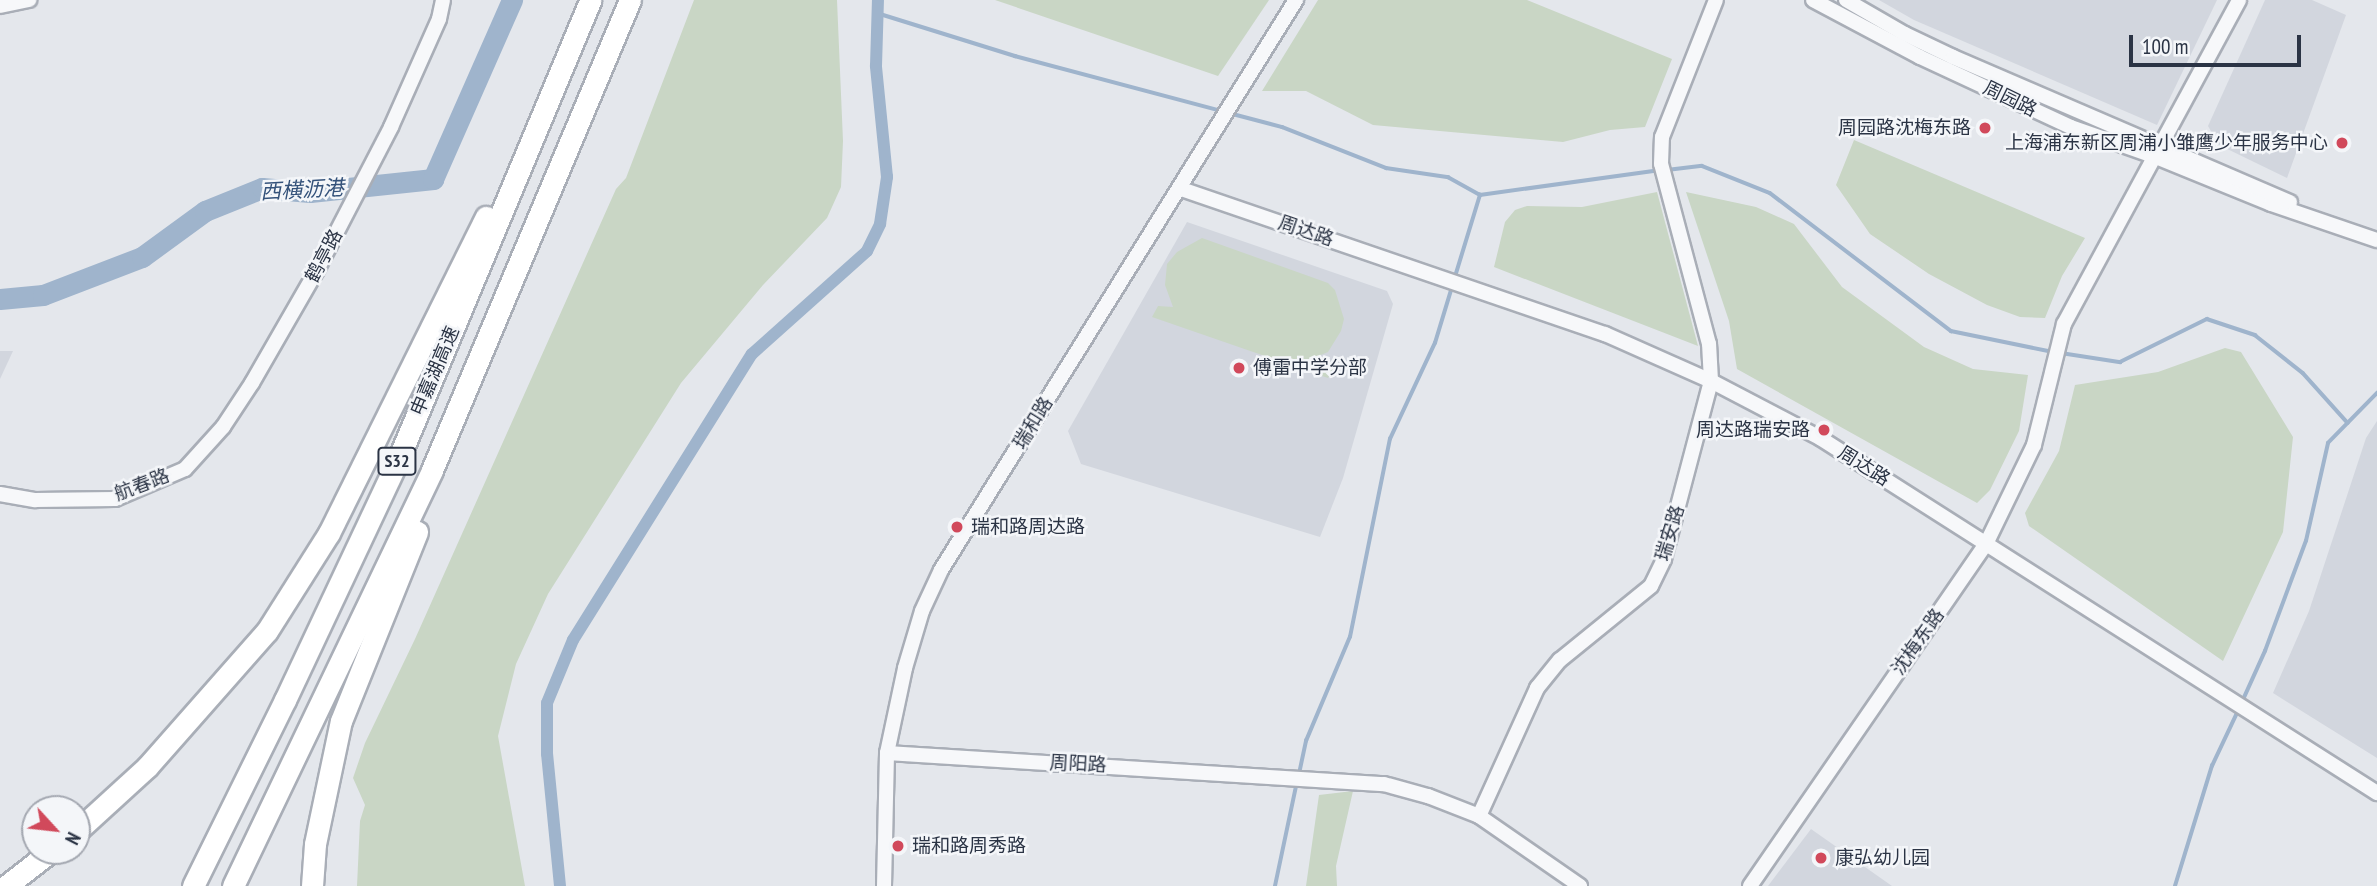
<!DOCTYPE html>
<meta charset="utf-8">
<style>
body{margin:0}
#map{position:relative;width:2377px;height:886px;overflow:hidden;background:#e4e7ec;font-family:"PT Sans Narrow","Noto Sans SC",sans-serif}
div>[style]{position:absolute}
.built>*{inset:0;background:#d2d6de}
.green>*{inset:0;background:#c9d6c5}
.stream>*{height:3.5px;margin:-1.75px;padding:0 1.75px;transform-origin:1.75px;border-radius:1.75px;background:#9fb4cc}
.canal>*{height:12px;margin:-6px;padding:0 6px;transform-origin:6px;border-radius:6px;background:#9fb4cc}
.river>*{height:21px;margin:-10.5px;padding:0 10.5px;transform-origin:10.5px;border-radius:10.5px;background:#9fb4cc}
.roads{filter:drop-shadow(2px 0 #a9aeb7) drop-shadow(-2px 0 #a9aeb7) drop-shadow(0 2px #a9aeb7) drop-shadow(0 -2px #a9aeb7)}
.minor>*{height:14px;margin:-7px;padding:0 7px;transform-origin:7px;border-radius:7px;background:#f7f8fa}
.highway>*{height:21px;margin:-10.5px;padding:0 10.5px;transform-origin:10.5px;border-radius:10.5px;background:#fff}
.dots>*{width:19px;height:19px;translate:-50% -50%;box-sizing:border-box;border:4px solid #f4f6f9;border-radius:50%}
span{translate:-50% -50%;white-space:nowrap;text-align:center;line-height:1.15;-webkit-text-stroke:5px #f4f6f9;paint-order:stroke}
.shield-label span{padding:2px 5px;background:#f4f6f9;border:2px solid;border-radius:5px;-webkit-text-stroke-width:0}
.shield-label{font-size:18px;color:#2b3445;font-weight:700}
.street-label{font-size:19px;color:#2b3445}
.poi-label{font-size:19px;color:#2b3445}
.right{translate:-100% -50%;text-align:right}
.left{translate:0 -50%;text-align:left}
.water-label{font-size:21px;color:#34527a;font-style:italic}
.north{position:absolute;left:21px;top:795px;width:70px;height:70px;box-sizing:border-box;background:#f4f6f9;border:2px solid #a4a8b1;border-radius:50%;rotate:117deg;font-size:19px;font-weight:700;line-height:28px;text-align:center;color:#2b3445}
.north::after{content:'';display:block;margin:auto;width:24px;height:32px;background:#d1495b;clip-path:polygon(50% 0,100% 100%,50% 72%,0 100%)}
.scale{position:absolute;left:2129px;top:35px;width:172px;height:32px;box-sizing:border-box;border:4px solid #2b3445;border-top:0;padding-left:9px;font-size:21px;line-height:24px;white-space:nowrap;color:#2b3445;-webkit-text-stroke:5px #f4f6f9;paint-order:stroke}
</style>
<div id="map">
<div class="built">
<div style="clip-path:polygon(1879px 0,2217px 0,2157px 125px,1914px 20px)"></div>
<div style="clip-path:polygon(2265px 0,2312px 0,2346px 15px,2287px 178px,2219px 145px,2208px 126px)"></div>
<div style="clip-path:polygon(1187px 222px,1387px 291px,1393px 304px,1343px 478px,1320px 537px,1081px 464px,1068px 431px)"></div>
<div style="clip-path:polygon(0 351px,13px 351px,0 379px)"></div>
<div style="clip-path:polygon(2377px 421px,2377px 758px,2273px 693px,2309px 611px,2366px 438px)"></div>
<div style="clip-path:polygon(1811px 829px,1892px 886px,1768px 886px)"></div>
</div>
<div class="green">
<div style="clip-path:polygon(694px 0,837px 0,843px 141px,841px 187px,827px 218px,763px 285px,681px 383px,548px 594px,516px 664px,498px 736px,525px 886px,357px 886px,360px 821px,365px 805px,353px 778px,365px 743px,415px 639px,616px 189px,626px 178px)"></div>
<div style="clip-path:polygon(995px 0,1269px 0,1218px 76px)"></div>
<div style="clip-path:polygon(1318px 0,1527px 0,1672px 59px,1645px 127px,1610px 130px,1563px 142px,1373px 125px,1306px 91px,1262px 91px)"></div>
<div style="clip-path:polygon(1854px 140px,2085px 238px,2062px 276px,2045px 318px,2020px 317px,1987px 305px,1929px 274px,1870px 234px,1836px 185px)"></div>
<div style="clip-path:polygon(1657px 192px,1698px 346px,1494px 267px,1505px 222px,1515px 210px,1527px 206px,1582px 207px)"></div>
<div style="clip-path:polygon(1686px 192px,1756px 207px,1794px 224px,1842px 287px,1924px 347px,1973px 369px,2028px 375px,2019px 431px,1990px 490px,1977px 503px,1737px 369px,1729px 321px)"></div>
<div style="clip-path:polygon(1202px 238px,1328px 283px,1335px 290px,1344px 319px,1341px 331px,1328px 352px,1316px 357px,1334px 366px,1328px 378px,1152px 317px,1158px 306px,1173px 307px,1165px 285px,1167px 264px,1177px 252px)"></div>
<div style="clip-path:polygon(2225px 348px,2241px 352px,2293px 437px,2283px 532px,2223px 661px,2029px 526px,2025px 513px,2059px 451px,2075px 385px,2158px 372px)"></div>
<div style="clip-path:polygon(1353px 791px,1336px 866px,1337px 886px,1306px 886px,1319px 795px)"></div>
</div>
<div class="stream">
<div style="left:877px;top:13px;width:145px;rotate:17.3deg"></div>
<div style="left:1015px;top:56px;width:214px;rotate:14.9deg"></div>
<div style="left:1229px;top:113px;width:55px;rotate:14.8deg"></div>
<div style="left:1282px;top:127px;width:112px;rotate:21.5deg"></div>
<div style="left:1386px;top:168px;width:63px;rotate:8.3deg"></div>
<div style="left:1448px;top:177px;width:37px;rotate:29deg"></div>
<div style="left:1480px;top:195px;width:182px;rotate:-7.9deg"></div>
<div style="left:1667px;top:170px;width:35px;rotate:-7deg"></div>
<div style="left:1702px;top:166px;width:73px;rotate:21.7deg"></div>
<div style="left:1770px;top:193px;width:228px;rotate:37.3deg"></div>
<div style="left:1951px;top:331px;width:104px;rotate:11.6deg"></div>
<div style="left:1454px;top:280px;width:89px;rotate:-73deg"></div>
<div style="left:2061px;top:353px;width:60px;rotate:8.7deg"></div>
<div style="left:2120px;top:362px;width:97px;rotate:-26.3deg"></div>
<div style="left:2207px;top:319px;width:51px;rotate:18.4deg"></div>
<div style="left:2255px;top:335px;width:61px;rotate:38.4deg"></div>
<div style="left:2303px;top:373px;width:67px;rotate:48deg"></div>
<div style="left:2242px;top:702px;width:56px;rotate:-65.7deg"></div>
<div style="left:2265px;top:651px;width:117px;rotate:-69.6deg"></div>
<div style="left:2306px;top:541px;width:100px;rotate:-77.3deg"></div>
<div style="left:2328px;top:443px;width:70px;rotate:-45.6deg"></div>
<div style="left:1299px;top:774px;width:34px;rotate:-78deg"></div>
<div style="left:1306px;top:741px;width:113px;rotate:-67.1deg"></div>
<div style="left:1350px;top:637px;width:202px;rotate:-78.6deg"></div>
<div style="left:1390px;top:439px;width:106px;rotate:-64.9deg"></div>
<div style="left:1435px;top:343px;width:59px;rotate:-73.1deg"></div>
<div style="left:1275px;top:886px;width:106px;rotate:-78.1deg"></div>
<div style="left:2175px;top:886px;width:126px;rotate:-72.9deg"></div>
<div style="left:2212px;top:766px;width:63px;rotate:-64.7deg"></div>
</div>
<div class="canal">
<div style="left:560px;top:886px;width:133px;rotate:-95.6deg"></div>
<div style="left:547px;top:754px;width:51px;rotate:-90deg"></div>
<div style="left:547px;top:703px;width:68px;rotate:-67.6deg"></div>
<div style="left:573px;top:640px;width:337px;rotate:-58deg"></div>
<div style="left:752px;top:354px;width:154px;rotate:-41.8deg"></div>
<div style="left:867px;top:251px;width:30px;rotate:-64deg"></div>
<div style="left:880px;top:224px;width:48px;rotate:-81.5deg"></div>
<div style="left:887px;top:177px;width:112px;rotate:-95.7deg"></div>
<div style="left:876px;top:66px;width:66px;rotate:-88.3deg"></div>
</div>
<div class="river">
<div style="left:0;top:299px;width:43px;rotate:-5.3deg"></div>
<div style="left:43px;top:295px;width:106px;rotate:-21deg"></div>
<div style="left:142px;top:257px;width:78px;rotate:-36.1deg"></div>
<div style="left:205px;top:211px;width:61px;rotate:-22deg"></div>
<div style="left:262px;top:188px;width:48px;rotate:4.8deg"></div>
<div style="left:310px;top:192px;width:124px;rotate:-6deg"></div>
<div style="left:433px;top:179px;width:196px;rotate:-66.2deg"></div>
</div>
<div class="roads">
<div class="minor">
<div style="left:1813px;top:0;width:121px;rotate:28deg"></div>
<div style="left:1920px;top:57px;width:166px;rotate:24.9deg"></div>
<div style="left:2071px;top:127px;width:90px;rotate:19.4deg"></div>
<div style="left:2156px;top:157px;width:124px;rotate:22.2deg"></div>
<div style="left:2271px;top:204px;width:112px;rotate:18.8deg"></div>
<div style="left:1846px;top:0;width:68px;rotate:30deg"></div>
<div style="left:1905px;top:34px;width:53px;rotate:25.6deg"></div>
<div style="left:1953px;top:57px;width:367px;rotate:23.3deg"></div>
<div style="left:0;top:6px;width:30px;rotate:-12deg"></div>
<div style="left:1181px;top:189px;width:448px;rotate:18.9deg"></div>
<div style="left:1605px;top:334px;width:116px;rotate:23.9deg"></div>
<div style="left:1711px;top:381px;width:123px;rotate:27.6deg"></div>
<div style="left:1820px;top:438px;width:661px;rotate:32.51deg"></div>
<div style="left:0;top:494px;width:36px;rotate:10deg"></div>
<div style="left:35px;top:500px;width:80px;rotate:-0.7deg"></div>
<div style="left:115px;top:499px;width:76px;rotate:-23.2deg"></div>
<div style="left:185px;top:469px;width:57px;rotate:-47.9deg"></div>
<div style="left:223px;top:427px;width:53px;rotate:-56.6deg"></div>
<div style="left:252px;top:383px;width:130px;rotate:-60.1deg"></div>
<div style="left:317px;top:270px;width:161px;rotate:-62.6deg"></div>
<div style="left:391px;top:127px;width:118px;rotate:-66deg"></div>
<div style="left:439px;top:19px;width:19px;rotate:-78deg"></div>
<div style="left:887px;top:753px;width:498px;rotate:3.6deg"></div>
<div style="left:1384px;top:784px;width:46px;rotate:15.3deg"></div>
<div style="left:1428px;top:796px;width:55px;rotate:21.4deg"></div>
<div style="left:1479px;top:816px;width:123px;rotate:34.7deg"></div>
<div style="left:1479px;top:816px;width:141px;rotate:-65.6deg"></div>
<div style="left:1537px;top:688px;width:36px;rotate:-51deg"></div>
<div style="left:1560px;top:660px;width:117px;rotate:-39.1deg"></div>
<div style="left:1651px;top:586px;width:30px;rotate:-64deg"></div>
<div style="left:1664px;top:559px;width:184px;rotate:-75.2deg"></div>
<div style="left:1711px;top:381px;width:37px;rotate:-93deg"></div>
<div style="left:1709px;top:344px;width:186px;rotate:-104.9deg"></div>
<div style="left:1661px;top:164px;width:27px;rotate:-88deg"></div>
<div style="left:1662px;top:137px;width:147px;rotate:-68.5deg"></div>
<div style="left:884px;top:886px;width:133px;rotate:-88.7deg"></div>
<div style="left:887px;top:753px;width:87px;rotate:-78deg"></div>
<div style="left:905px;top:668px;width:59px;rotate:-73.4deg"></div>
<div style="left:922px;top:611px;width:45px;rotate:-65.1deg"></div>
<div style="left:941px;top:570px;width:672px;rotate:-58.09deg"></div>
<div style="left:1750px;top:886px;width:416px;rotate:-55.4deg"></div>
<div style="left:1986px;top:544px;width:110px;rotate:-64.1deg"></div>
<div style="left:2034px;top:445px;width:125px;rotate:-76.1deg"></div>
<div style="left:2064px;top:324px;width:368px;rotate:-61.6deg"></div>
</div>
<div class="highway">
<div style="left:77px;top:831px;width:95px;rotate:-42.4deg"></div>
<div style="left:147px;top:767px;width:181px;rotate:-48.6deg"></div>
<div style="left:267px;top:631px;width:116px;rotate:-57.7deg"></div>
<div style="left:329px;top:533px;width:353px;rotate:-63.6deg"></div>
<div style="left:6px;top:886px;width:57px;rotate:-37.9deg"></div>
<div style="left:193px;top:886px;width:208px;rotate:-63.7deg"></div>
<div style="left:285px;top:700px;width:265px;rotate:-64.8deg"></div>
<div style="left:398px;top:460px;width:498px;rotate:-67.3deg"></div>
<div style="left:233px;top:886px;width:461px;rotate:-64.4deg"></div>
<div style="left:432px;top:470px;width:510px;rotate:-67.16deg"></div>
<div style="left:312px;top:886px;width:42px;rotate:-85.9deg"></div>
<div style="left:315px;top:844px;width:126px;rotate:-78.1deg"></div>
<div style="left:341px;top:721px;width:204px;rotate:-68.1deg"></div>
</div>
</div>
<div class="dots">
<div style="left:1985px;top:128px;background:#d1495b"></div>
<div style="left:2342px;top:143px;background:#d1495b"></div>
<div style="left:1239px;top:368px;background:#d1495b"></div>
<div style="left:1824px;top:430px;background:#d1495b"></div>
<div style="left:957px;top:527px;background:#d1495b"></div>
<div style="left:898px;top:846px;background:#d1495b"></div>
<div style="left:1821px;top:858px;background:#d1495b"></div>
</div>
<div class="shield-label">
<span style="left:397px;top:461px">S32</span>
</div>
<div class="street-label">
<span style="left:2010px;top:99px;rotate:26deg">周园路</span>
<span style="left:1306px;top:231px;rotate:19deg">周达路</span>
<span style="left:324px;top:256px;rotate:-62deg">鹤亭路</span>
<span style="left:435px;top:371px;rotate:-67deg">申嘉湖高速</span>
<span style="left:1033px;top:423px;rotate:-58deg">瑞和路</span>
<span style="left:1864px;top:466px;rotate:32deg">周达路</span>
<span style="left:142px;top:485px;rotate:-21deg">航春路</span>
<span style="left:1670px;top:533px;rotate:-73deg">瑞安路</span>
<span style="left:1918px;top:642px;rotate:-55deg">沈梅东路</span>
<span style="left:1078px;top:764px;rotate:3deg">周阳路</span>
</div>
<div class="poi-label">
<span class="right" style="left:1971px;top:128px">周园路沈梅东路</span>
<span class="right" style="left:2328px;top:143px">上海浦东新区周浦小雏鹰少年服务中心</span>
<span class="left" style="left:1253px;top:368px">傅雷中学分部</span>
<span class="right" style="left:1810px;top:430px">周达路瑞安路</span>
<span class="left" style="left:971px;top:527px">瑞和路周达路</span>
<span class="left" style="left:912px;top:846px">瑞和路周秀路</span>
<span class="left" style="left:1835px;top:858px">康弘幼儿园</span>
</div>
<div class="water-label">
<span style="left:302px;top:190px;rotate:-3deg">西横沥港</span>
</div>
<div class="north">N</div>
<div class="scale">100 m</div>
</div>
